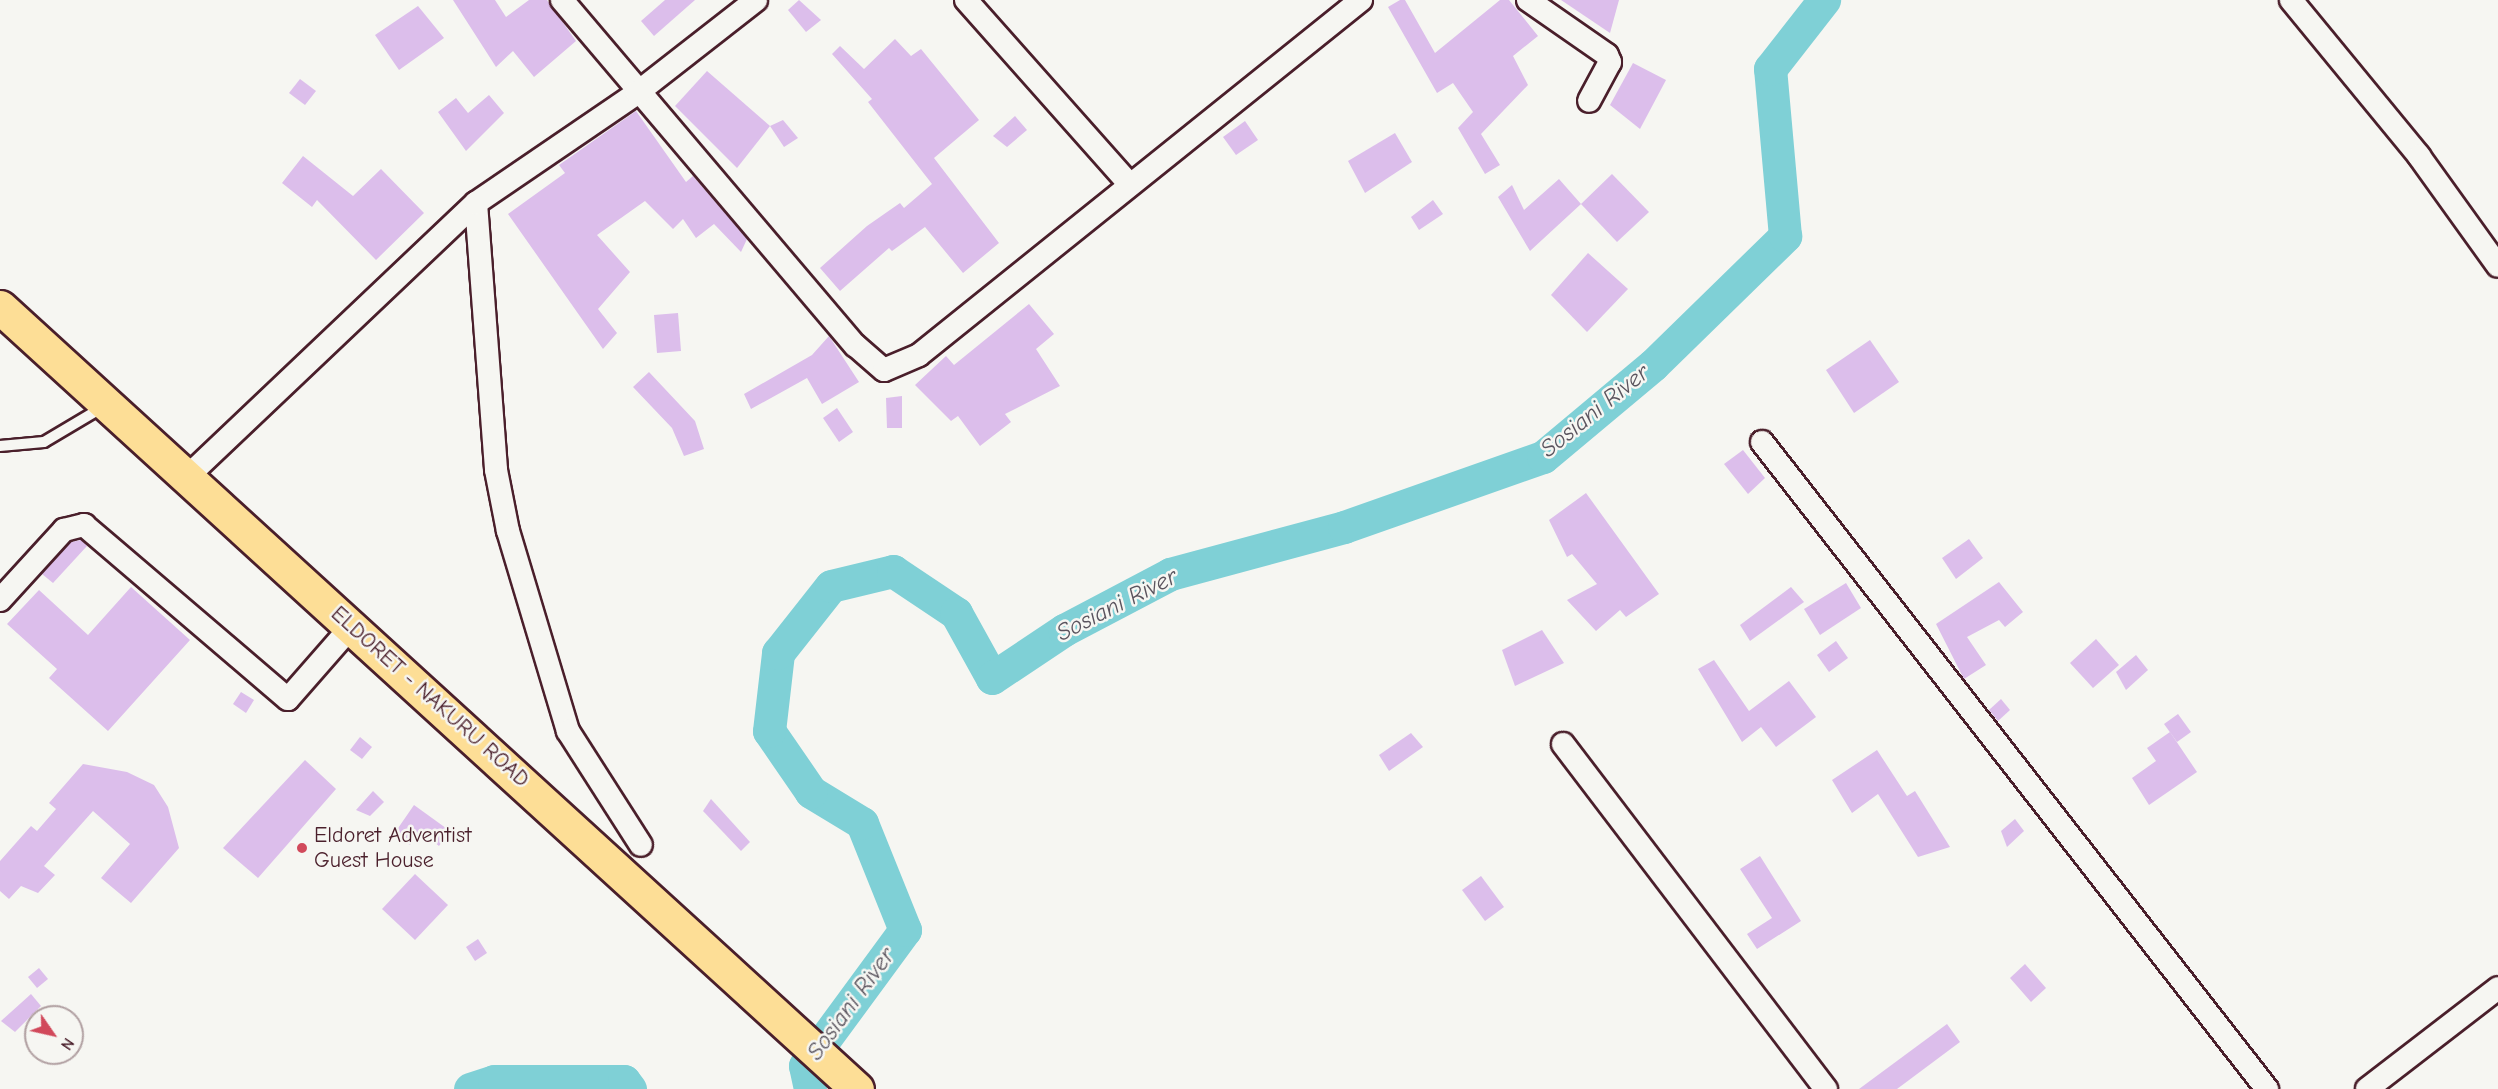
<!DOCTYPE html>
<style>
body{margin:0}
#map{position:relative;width:2498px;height:1089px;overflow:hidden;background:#f6f6f2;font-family:"Comic Neue",sans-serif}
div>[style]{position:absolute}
.river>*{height:33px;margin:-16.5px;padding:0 16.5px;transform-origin:16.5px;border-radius:16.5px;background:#7fd0d6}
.building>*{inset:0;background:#dcbeeb}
.roads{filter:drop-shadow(2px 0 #4a1f2b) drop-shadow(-2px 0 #4a1f2b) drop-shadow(0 2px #4a1f2b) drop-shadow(0 -2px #4a1f2b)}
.service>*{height:10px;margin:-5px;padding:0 5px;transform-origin:5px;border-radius:5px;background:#f6f6f2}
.minor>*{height:22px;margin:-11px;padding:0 11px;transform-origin:11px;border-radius:11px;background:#f6f6f2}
.trunk>*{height:33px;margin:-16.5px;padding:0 16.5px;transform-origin:16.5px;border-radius:16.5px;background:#fdde96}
.dots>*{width:16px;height:16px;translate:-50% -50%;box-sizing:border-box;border:3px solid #f6f6f2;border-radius:50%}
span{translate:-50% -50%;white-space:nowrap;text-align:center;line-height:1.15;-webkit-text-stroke:5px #f6f6f2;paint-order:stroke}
.street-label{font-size:22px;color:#4a1f2b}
.poi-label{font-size:22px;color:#4a1f2b}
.left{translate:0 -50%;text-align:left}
.water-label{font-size:24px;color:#5a545e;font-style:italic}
.north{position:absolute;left:24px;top:1005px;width:60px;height:60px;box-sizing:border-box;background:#f6f6f2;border:2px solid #b1a0a2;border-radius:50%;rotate:124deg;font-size:16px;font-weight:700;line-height:24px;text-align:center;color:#4a1f2b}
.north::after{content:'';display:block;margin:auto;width:21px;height:27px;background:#d1495b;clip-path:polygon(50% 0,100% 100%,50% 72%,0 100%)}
</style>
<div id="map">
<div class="river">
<div style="left:470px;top:1089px;width:25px;rotate:-18deg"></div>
<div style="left:494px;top:1081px;width:130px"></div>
<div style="left:624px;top:1081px;width:10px;rotate:53deg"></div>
<div style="left:810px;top:1089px;width:24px;rotate:-102deg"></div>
<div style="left:805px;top:1066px;width:169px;rotate:-53.7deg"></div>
<div style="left:905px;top:930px;width:115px;rotate:-111.9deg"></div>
<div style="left:862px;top:823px;width:60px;rotate:-148.7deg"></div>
<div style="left:811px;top:792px;width:74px;rotate:-124.5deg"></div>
<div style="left:769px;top:731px;width:79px;rotate:-83.4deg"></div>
<div style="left:778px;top:653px;width:85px;rotate:-51.7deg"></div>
<div style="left:831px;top:586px;width:64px;rotate:-13.6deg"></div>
<div style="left:893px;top:571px;width:76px;rotate:33.7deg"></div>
<div style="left:956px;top:613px;width:74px;rotate:61deg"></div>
<div style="left:992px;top:678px;width:87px;rotate:-33.7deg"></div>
<div style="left:1064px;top:630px;width:120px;rotate:-27.8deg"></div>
<div style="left:1170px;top:574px;width:180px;rotate:-15.1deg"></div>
<div style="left:1344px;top:527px;width:211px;rotate:-19.4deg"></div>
<div style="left:1543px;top:457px;width:143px;rotate:-39.9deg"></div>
<div style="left:1653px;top:365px;width:185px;rotate:-44.3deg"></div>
<div style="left:1785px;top:236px;width:168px;rotate:-95.1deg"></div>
<div style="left:1770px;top:69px;width:88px;rotate:-52deg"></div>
</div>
<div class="building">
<div style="clip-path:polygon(453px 0,495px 0,506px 17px,529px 0,547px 0,576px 41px,534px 77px,513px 51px,496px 67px)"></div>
<div style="clip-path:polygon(665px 0,695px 0,654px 36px,641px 21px)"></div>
<div style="clip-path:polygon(799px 0,821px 20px,806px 32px,788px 10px)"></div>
<div style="clip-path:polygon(1400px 0,1405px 0,1435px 53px,1500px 0,1509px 0,1538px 36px,1513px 56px,1528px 85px,1481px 134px,1500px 165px,1485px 174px,1458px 128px,1473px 112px,1453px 83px,1437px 93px,1388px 7px)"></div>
<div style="clip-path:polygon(1561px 0,1619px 0,1610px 33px)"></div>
<div style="clip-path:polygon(418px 6px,444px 38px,399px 70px,375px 35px)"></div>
<div style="clip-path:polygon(895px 39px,911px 56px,921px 49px,979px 120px,934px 158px,999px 243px,963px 273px,925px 227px,892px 251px,889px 248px,840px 291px,820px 268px,867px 226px,900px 203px,904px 208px,932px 184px,868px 102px,872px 99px,832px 54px,840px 46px,864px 69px)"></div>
<div style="clip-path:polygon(1633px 63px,1666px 80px,1640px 129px,1610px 105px)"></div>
<div style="clip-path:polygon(707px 71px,770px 126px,737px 168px,675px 106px)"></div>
<div style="clip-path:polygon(300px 79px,316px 91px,305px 105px,289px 93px)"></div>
<div style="clip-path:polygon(489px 95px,504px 113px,466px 151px,438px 112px,456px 98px,468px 113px)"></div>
<div style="clip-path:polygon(636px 111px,686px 182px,693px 176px,747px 239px,741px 252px,714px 224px,696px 238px,683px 219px,673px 229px,645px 201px,597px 235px,630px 272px,598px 309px,617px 333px,603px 349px,508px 214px,565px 173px,559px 165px)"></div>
<div style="clip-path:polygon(1015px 116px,1027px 130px,1007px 147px,993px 136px)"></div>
<div style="clip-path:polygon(783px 120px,798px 138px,784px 147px,770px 126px)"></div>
<div style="clip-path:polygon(1245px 121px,1258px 140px,1236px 155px,1223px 137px)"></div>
<div style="clip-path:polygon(1395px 133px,1412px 162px,1365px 193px,1348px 161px)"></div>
<div style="clip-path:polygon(303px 156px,353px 196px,381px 169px,424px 213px,376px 260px,317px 200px,312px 207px,282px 183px)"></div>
<div style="clip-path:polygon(1612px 174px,1649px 212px,1617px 242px,1581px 204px)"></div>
<div style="clip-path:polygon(1559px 179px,1581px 204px,1530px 251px,1498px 197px,1512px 185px,1524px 210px)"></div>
<div style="clip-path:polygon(1433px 200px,1443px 214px,1419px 230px,1411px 217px)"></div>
<div style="clip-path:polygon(1588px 253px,1628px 289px,1587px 332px,1551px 295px)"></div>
<div style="clip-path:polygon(1029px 304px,1054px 334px,1036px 349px,1060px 386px,1005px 414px,1011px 422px,980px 446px,958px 416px,951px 421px,915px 385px,946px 356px,954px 365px)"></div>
<div style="clip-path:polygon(678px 313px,681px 351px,657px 353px,654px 315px)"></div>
<div style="clip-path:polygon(829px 336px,859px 382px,822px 404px,807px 378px,751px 409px,744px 394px,812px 355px)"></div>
<div style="clip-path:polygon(1870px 340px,1899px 382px,1854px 413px,1826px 370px)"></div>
<div style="clip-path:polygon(649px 372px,695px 421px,704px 449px,684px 456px,672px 428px,633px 387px)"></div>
<div style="clip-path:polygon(902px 396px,902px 428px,887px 428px,886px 398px)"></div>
<div style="clip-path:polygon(837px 408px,853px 432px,839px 442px,823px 418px)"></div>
<div style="clip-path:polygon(1743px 450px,1765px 478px,1748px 494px,1724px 464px)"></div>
<div style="clip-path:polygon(1586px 493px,1659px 594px,1626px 617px,1620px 610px,1596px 631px,1567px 600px,1597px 584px,1572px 554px,1567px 557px,1549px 520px)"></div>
<div style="clip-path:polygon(1969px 539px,1983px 558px,1956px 579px,1942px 558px)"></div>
<div style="clip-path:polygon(81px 540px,87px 546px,53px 583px,42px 574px,71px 542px)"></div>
<div style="clip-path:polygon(1999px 582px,2023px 612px,2005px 627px,1999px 620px,1967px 637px,1986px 665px,1964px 679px,1936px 624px)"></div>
<div style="clip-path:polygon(1846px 583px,1861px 608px,1820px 635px,1804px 609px)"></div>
<div style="clip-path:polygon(131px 587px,190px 640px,108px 731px,49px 678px,57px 669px,7px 624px,39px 590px,88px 635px)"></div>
<div style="clip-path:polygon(1791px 587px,1804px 602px,1750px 641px,1740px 625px)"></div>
<div style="clip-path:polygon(1542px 630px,1564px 663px,1515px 686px,1502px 650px)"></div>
<div style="clip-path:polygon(2096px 639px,2119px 665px,2093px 688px,2070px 663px)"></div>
<div style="clip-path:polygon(1836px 641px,1848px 658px,1829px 672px,1817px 655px)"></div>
<div style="clip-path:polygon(2136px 655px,2148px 670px,2126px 690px,2116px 672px)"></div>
<div style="clip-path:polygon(1714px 660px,1749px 711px,1789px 681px,1816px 717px,1776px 747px,1761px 727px,1742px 742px,1698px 669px)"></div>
<div style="clip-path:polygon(241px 692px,254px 700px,246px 713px,233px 704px)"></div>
<div style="clip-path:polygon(2001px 699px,2010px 710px,1998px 721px,1989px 710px)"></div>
<div style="clip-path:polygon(2178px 714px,2191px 732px,2177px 742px,2164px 724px)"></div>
<div style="clip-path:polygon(2170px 732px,2197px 772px,2149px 805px,2132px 778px,2156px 761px,2147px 748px)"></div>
<div style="clip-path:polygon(1411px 733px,1423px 747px,1389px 771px,1379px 755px)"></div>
<div style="clip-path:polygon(360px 737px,372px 747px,362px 759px,350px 750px)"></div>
<div style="clip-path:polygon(1877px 750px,1907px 796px,1915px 791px,1950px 847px,1918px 857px,1878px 794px,1852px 813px,1832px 780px)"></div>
<div style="clip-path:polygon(305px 760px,336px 789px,258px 878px,223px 848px)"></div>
<div style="clip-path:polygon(83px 764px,127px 772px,154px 785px,168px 807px,179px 848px,131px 903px,101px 878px,130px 844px,93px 811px,44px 866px,55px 875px,38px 893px,21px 886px,9px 899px,0 891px,0 861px,31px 826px,37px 831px,56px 809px,49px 803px)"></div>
<div style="clip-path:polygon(373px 791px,384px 802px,370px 816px,356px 810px)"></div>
<div style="clip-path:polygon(711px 799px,750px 842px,741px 851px,703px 811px)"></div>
<div style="clip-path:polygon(414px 805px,450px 831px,439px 846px,420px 831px,410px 845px,394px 834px)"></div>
<div style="clip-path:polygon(2015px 819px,2024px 831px,2007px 847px,2001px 831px)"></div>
<div style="clip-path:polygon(1760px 856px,1801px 921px,1757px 949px,1747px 934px,1772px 918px,1740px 869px)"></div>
<div style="clip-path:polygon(415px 874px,448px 905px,415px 940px,382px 909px)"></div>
<div style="clip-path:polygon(1481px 876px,1504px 907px,1485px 921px,1462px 890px)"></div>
<div style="clip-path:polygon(478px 939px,487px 953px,475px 961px,466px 947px)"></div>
<div style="clip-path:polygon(2025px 964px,2046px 988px,2031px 1002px,2010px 978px)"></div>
<div style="clip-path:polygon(39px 968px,48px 979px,37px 988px,28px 977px)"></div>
<div style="clip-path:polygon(31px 994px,41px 1006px,15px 1032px,1px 1021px)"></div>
<div style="clip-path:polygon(1947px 1024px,1960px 1042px,1897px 1089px,1859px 1089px)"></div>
</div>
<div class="roads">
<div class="service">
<div style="left:0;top:446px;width:44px;rotate:-5.2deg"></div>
<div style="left:44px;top:442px;width:69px;rotate:-30.7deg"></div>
</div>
<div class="minor">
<div style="left:562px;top:0;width:453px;rotate:49.7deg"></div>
<div style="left:855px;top:345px;width:38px;rotate:41deg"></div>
<div style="left:884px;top:370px;width:38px;rotate:-23deg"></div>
<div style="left:919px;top:355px;width:567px;rotate:-38.77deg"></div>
<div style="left:966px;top:0;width:247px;rotate:48.4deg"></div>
<div style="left:1528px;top:0;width:96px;rotate:34.8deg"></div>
<div style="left:1607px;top:55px;width:8px;rotate:67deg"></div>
<div style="left:1610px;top:62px;width:44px;rotate:118.3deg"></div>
<div style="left:2291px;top:0;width:202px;rotate:50.6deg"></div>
<div style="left:2419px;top:156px;width:135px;rotate:54.3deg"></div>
<div style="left:476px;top:203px;width:268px;rotate:85.7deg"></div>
<div style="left:496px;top:470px;width:62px;rotate:78.9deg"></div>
<div style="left:508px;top:531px;width:209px;rotate:73.3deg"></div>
<div style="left:568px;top:731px;width:135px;rotate:57.4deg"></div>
<div style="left:1762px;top:442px;width:821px;rotate:52.03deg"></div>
<div style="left:188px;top:476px;width:397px;rotate:-43.5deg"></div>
<div style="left:476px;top:203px;width:195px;rotate:-34.3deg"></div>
<div style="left:637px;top:93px;width:151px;rotate:-38deg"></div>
<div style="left:0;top:600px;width:95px;rotate:-47.6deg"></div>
<div style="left:64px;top:530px;width:21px;rotate:-14deg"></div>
<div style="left:84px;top:525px;width:268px;rotate:40.5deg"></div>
<div style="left:288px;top:699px;width:97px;rotate:-48.8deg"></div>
<div style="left:1563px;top:744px;width:434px;rotate:52.7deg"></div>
<div style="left:2367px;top:1089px;width:165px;rotate:-37.6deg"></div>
</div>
<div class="trunk">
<div style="left:0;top:307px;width:1160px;rotate:42.38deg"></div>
</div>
</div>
<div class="dots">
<div style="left:302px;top:848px;background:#d1495b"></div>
</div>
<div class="street-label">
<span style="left:430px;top:697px;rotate:42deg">ELDORET - NAKURU ROAD</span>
</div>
<div class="poi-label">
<span class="left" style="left:314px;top:848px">Eldoret Adventist<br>Guest House</span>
</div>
<div class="water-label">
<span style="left:1595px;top:411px;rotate:-39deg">Sosiani River</span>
<span style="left:1117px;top:605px;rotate:-27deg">Sosiani River</span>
<span style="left:851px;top:1004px;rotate:-54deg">Sosiani River</span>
</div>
<div class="north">N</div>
</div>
